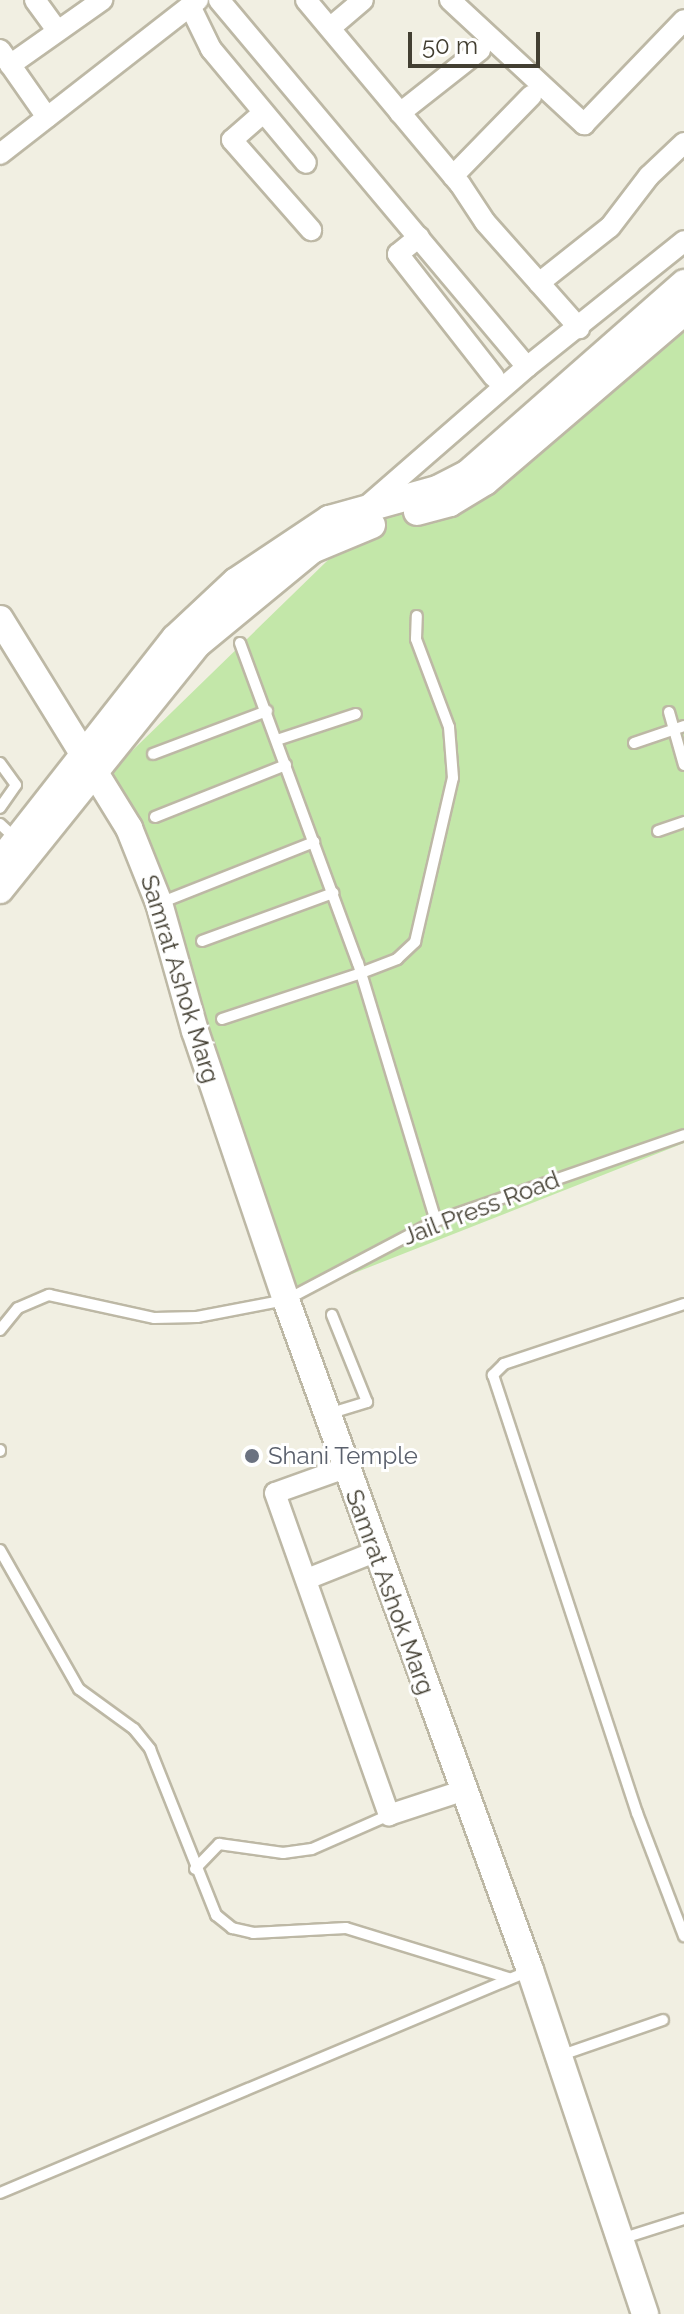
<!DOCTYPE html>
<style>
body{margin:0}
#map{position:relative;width:684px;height:2314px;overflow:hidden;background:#f1efe2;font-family:Raleway,sans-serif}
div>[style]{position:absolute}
.green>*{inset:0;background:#c3e7a9}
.roads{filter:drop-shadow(2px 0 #bdb8a5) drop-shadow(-2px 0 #bdb8a5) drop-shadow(0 2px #bdb8a5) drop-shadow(0 -2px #bdb8a5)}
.service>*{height:10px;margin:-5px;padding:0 5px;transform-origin:5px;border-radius:5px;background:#fff}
.minor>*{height:20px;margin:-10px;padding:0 10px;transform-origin:10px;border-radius:10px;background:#fff}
.tertiary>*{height:26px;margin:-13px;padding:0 13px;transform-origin:13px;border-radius:13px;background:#fff}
.dots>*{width:22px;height:22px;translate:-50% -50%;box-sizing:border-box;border:4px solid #fff;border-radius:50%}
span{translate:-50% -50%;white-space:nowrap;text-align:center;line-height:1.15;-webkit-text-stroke:6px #fff;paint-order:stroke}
.street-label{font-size:24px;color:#433f32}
.worship-label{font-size:24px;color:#5b616d}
.left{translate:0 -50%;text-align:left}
.scale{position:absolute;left:408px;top:32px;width:132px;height:36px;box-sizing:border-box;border:4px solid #433f32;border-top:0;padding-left:10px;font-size:24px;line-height:28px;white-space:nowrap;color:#433f32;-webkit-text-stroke:6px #fff;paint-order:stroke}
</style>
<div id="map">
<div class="green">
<div style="clip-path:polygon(684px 295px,684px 1143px,286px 1300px,100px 782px,400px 490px,413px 481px,437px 480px,448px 496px)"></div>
</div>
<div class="roads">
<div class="service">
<div style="left:240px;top:643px;width:341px;rotate:69.8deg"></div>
<div style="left:358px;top:963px;width:270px;rotate:73.2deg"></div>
<div style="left:669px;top:712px;width:55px;rotate:74.2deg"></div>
<div style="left:277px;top:740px;width:83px;rotate:-18.2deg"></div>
<div style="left:634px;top:743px;width:53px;rotate:-18.8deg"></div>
<div style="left:153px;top:754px;width:122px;rotate:-20.7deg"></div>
<div style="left:0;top:763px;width:27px;rotate:54deg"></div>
<div style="left:16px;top:785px;width:28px;rotate:125deg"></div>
<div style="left:155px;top:817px;width:141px;rotate:-21.7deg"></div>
<div style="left:0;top:824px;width:22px;rotate:43deg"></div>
<div style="left:658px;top:831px;width:28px;rotate:-19deg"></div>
<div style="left:160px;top:903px;width:166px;rotate:-21.6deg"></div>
<div style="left:202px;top:941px;width:140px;rotate:-20.1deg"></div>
<div style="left:222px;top:1019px;width:146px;rotate:-18.3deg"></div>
<div style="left:361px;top:973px;width:39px;rotate:-21deg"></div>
<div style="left:397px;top:959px;width:25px;rotate:-43deg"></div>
<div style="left:415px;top:942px;width:168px;rotate:-77deg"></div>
<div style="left:453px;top:778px;width:51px;rotate:-94.5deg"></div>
<div style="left:449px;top:727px;width:94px;rotate:-110.6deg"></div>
<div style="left:416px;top:639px;width:23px;rotate:-88deg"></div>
<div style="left:684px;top:1304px;width:190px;rotate:161.6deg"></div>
<div style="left:504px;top:1364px;width:16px;rotate:135deg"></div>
<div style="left:493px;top:1375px;width:461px;rotate:71.8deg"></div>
<div style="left:637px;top:1813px;width:132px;rotate:69.1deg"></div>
<div style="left:0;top:1330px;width:28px;rotate:-51deg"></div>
<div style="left:18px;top:1308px;width:34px;rotate:-23deg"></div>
<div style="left:49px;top:1295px;width:107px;rotate:12.4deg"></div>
<div style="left:154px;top:1318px;width:43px;rotate:-1.3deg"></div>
<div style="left:197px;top:1317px;width:91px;rotate:-10.8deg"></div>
<div style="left:286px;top:1300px;width:170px;rotate:-27.8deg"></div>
<div style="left:436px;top:1221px;width:262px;rotate:-19.1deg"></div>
<div style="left:328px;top:1414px;width:41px;rotate:-17.1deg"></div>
<div style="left:367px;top:1402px;width:94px;rotate:-111.9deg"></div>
<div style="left:0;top:1450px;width:1px;rotate:90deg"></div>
<div style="left:0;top:1550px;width:160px;rotate:60.4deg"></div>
<div style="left:79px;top:1689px;width:68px;rotate:36deg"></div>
<div style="left:134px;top:1729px;width:26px;rotate:51deg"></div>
<div style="left:150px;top:1749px;width:179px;rotate:68.3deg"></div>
<div style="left:216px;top:1915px;width:21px;rotate:39deg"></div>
<div style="left:232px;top:1928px;width:22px;rotate:13deg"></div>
<div style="left:253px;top:1933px;width:93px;rotate:-3.1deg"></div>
<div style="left:346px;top:1928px;width:170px;rotate:17.1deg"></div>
<div style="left:195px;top:1869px;width:35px;rotate:-46deg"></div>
<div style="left:219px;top:1844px;width:65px;rotate:8deg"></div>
<div style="left:283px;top:1853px;width:29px;rotate:-8deg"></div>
<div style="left:312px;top:1849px;width:84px;rotate:-23.8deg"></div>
<div style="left:559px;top:2056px;width:110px;rotate:-19.1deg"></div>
<div style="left:0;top:2193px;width:574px;rotate:-22.77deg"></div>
<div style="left:621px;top:2239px;width:66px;rotate:-17.6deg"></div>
</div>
<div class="minor">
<div style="left:35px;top:0;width:37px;rotate:54deg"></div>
<div style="left:219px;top:0;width:479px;rotate:50deg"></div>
<div style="left:306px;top:0;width:240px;rotate:50.1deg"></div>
<div style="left:460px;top:184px;width:45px;rotate:56.7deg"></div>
<div style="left:485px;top:222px;width:142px;rotate:48.4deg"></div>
<div style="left:450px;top:0;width:183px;rotate:42.8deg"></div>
<div style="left:584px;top:124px;width:144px;rotate:-46.1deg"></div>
<div style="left:190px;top:6px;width:48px;rotate:64deg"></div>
<div style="left:211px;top:49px;width:148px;rotate:50.2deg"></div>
<div style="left:330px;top:28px;width:43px;rotate:-40.3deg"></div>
<div style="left:0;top:50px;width:82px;rotate:55deg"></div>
<div style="left:10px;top:65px;width:113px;rotate:-35.2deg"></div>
<div style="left:263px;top:113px;width:41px;rotate:138.9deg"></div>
<div style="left:232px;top:140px;width:120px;rotate:48.7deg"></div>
<div style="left:400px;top:113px;width:102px;rotate:-38.2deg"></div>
<div style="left:0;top:154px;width:251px;rotate:-37.9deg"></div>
<div style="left:453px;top:176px;width:112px;rotate:-45.7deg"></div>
<div style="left:419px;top:237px;width:27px;rotate:141deg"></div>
<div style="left:398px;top:254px;width:156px;rotate:52deg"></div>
<div style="left:539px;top:283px;width:90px;rotate:-38.3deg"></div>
<div style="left:610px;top:227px;width:64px;rotate:-52.6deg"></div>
<div style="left:649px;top:176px;width:48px;rotate:-43.3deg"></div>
<div style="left:367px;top:506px;width:212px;rotate:-41deg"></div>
<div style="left:527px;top:367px;width:201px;rotate:-38.7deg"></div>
<div style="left:345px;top:1468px;width:74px;rotate:160.3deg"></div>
<div style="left:275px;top:1493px;width:342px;rotate:70.5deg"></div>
<div style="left:389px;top:1815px;width:77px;rotate:-18.2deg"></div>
<div style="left:307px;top:1579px;width:73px;rotate:-21.7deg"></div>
</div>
<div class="tertiary">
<div style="left:417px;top:512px;width:34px;rotate:-15deg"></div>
<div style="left:450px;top:503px;width:41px;rotate:-31deg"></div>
<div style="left:485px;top:482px;width:262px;rotate:-40.5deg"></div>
<div style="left:0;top:619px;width:246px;rotate:58.3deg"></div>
<div style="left:129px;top:828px;width:81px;rotate:68.2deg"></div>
<div style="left:159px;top:903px;width:133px;rotate:74.3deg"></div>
<div style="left:195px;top:1031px;width:284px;rotate:71.3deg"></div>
<div style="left:286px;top:1300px;width:713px;rotate:69.99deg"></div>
<div style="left:530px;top:1970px;width:363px;rotate:71.5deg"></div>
<div style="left:0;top:861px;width:283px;rotate:-51.9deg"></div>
<div style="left:175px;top:638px;width:83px;rotate:-43.1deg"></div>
<div style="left:236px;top:581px;width:112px;rotate:-33.7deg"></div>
<div style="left:329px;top:519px;width:112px;rotate:-15.5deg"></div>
<div style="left:437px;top:489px;width:35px;rotate:-27deg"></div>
<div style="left:468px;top:473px;width:288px;rotate:-41.3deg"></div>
<div style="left:0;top:890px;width:316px;rotate:-51.2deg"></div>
<div style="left:198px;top:644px;width:148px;rotate:-39.5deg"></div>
<div style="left:312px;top:550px;width:65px;rotate:-22.6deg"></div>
</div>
</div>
<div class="dots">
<div style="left:252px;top:1456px;background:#6b7280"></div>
</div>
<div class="street-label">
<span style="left:180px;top:979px;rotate:73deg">Samrat Ashok Marg</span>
<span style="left:481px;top:1208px;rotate:-21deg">Jail Press Road</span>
<span style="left:390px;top:1592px;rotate:70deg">Samrat Ashok Marg</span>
</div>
<div class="worship-label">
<span class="left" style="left:268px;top:1456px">Shani Temple</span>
</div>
<div class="scale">50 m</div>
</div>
